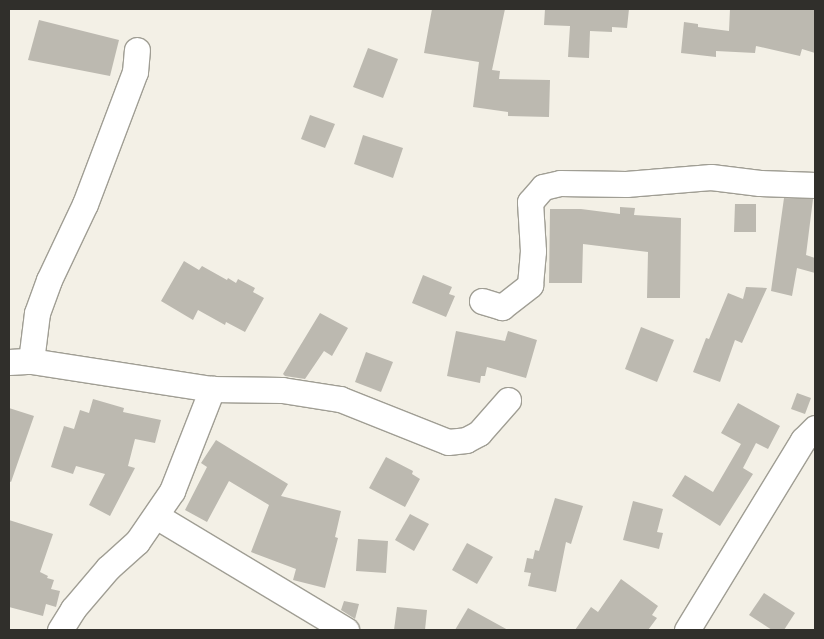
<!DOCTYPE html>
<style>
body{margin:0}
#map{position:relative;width:824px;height:639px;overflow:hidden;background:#f3f0e6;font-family:"DM Sans",sans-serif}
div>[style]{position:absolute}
.building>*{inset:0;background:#bcb9b0}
.roads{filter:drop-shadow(1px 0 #a09e94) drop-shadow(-1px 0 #a09e94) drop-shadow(0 1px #a09e94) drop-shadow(0 -1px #a09e94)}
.minor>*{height:25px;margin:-12.5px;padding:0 12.5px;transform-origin:12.5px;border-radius:12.5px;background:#fff}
span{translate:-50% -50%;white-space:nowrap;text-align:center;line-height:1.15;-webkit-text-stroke:4px #fffdf7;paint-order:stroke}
.frame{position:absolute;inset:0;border:10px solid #302f2b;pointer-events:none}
</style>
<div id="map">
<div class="building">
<div style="clip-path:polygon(432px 9px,505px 9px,492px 70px,500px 71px,499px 79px,550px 80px,549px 117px,508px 116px,508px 112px,473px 107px,479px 62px,424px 53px)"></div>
<div style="clip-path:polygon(545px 9px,629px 9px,627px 28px,612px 27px,612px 32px,590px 31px,589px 58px,568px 57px,570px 26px,544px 25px)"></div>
<div style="clip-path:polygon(730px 9px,815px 9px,815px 53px,802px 49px,800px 56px,756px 46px,755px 53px,716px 51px,716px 57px,681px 53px,684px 22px,698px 24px,698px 27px,729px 31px)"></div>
<div style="clip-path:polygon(39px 20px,119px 40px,110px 76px,28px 60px)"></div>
<div style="clip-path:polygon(368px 48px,398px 59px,383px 98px,353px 87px)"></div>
<div style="clip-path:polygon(310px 115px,335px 124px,325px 148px,301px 139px)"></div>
<div style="clip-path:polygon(363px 135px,403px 148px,393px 178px,354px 164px)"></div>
<div style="clip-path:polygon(784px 198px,813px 199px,806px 255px,815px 258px,815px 273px,797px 268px,792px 296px,771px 291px)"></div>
<div style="clip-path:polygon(735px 204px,756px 204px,756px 232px,734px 232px)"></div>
<div style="clip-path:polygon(620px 207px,635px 208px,634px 215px,681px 218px,680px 298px,647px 298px,648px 252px,583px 244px,582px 283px,549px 283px,550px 209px,581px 209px,620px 214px)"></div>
<div style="clip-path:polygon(184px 261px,199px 270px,202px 266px,227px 280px,228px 278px,236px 283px,238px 279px,255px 288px,253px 292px,264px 298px,245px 332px,226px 322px,225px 325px,198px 310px,193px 320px,161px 301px)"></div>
<div style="clip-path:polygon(423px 275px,452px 287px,449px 294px,455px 296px,446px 317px,412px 303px)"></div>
<div style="clip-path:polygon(746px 287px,767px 288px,742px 343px,735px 340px,720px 382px,693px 372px,706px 338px,709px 339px,728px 293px,743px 299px)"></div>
<div style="clip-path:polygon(320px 313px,348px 328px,332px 356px,324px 351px,305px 379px,285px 376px,283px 374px)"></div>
<div style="clip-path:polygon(641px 327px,674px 340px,657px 382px,625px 369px)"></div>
<div style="clip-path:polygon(456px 331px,505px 341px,508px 331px,537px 340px,526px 378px,487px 367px,485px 376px,481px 376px,480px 383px,447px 376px)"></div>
<div style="clip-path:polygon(366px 352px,393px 362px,381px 392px,355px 382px)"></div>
<div style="clip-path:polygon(797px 393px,811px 398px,805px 414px,791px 409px)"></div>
<div style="clip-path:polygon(93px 399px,124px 408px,123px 412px,161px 420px,155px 443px,135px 439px,128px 466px,135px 468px,110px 516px,89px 505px,105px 474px,76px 466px,73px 474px,51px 467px,64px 426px,74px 429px,80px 410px,89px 413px)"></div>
<div style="clip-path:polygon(738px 403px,780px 426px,768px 449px,756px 443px,743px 468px,753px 474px,720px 526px,672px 496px,685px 475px,713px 492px,741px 444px,721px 433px)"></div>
<div style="clip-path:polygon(9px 408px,34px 416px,11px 482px,9px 481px)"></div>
<div style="clip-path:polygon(216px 440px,288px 484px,281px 496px,341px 511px,335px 537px,338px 538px,325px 588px,293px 580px,296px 569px,251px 552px,269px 505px,229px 481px,207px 522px,185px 510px,207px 467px,201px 463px)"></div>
<div style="clip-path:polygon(386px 457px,413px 471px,412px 474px,420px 479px,405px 507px,369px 488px)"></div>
<div style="clip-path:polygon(555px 498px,583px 506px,571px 544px,566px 542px,556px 592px,528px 586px,531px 573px,524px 572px,527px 558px,533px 559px,535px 550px,539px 551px)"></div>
<div style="clip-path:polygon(633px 501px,663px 509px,657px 532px,663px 533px,659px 549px,623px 540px)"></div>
<div style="clip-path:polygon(410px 514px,429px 524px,414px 551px,395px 540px)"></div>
<div style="clip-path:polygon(9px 520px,53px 534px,40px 572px,48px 576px,47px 578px,54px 580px,51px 589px,60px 591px,56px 607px,46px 604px,43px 616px,9px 607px)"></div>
<div style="clip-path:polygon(358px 539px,388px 541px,386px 573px,356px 571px)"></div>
<div style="clip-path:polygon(467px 543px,493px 557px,477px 584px,452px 570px)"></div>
<div style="clip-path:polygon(621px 579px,658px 606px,652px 615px,657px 618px,648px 630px,575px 630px,591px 607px,598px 612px)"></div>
<div style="clip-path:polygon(764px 593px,795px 613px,784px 630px,772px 630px,749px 615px)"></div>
<div style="clip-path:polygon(344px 601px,359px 604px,355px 619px,341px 610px)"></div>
<div style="clip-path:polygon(397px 607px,427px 610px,425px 630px,394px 630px)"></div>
<div style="clip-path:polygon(468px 608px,508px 630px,455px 630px)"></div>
</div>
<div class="roads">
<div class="minor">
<div style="left:482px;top:301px;width:21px;rotate:17deg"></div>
<div style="left:502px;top:307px;width:36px;rotate:-38deg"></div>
<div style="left:530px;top:285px;width:34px;rotate:-85deg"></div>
<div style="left:533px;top:251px;width:49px;rotate:-93.5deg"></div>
<div style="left:530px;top:202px;width:20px;rotate:-49deg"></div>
<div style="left:543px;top:187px;width:17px;rotate:-13deg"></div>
<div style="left:560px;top:183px;width:66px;rotate:0.9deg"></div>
<div style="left:626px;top:184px;width:85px;rotate:-4.7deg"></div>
<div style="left:711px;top:177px;width:49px;rotate:7deg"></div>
<div style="left:760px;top:183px;width:55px;rotate:2.1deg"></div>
<div style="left:31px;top:361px;width:48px;rotate:-82.9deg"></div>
<div style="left:37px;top:313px;width:35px;rotate:-70deg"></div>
<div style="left:49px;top:280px;width:84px;rotate:-64.7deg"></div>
<div style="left:85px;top:204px;width:141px;rotate:-69.3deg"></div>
<div style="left:135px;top:72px;width:22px;rotate:-85deg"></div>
<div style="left:9px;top:362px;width:22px;rotate:-3deg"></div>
<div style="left:31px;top:361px;width:183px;rotate:8.8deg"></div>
<div style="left:212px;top:389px;width:70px;rotate:0.8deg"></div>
<div style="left:282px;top:390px;width:59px;rotate:8.8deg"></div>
<div style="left:340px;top:399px;width:116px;rotate:21.7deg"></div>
<div style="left:448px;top:442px;width:18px;rotate:-6deg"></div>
<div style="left:466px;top:440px;width:15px;rotate:-28deg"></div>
<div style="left:479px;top:433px;width:44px;rotate:-48.7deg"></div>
<div style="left:156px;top:516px;width:222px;rotate:31deg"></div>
<div style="left:60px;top:630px;width:25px;rotate:-58deg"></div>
<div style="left:73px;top:609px;width:54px;rotate:-49.5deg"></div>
<div style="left:108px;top:568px;width:39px;rotate:-42deg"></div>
<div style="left:137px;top:542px;width:62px;rotate:-55.5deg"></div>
<div style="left:172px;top:491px;width:110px;rotate:-68.6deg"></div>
<div style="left:687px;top:630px;width:223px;rotate:-58.6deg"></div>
<div style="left:803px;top:440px;width:17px;rotate:-45deg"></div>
</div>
</div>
<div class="frame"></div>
</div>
